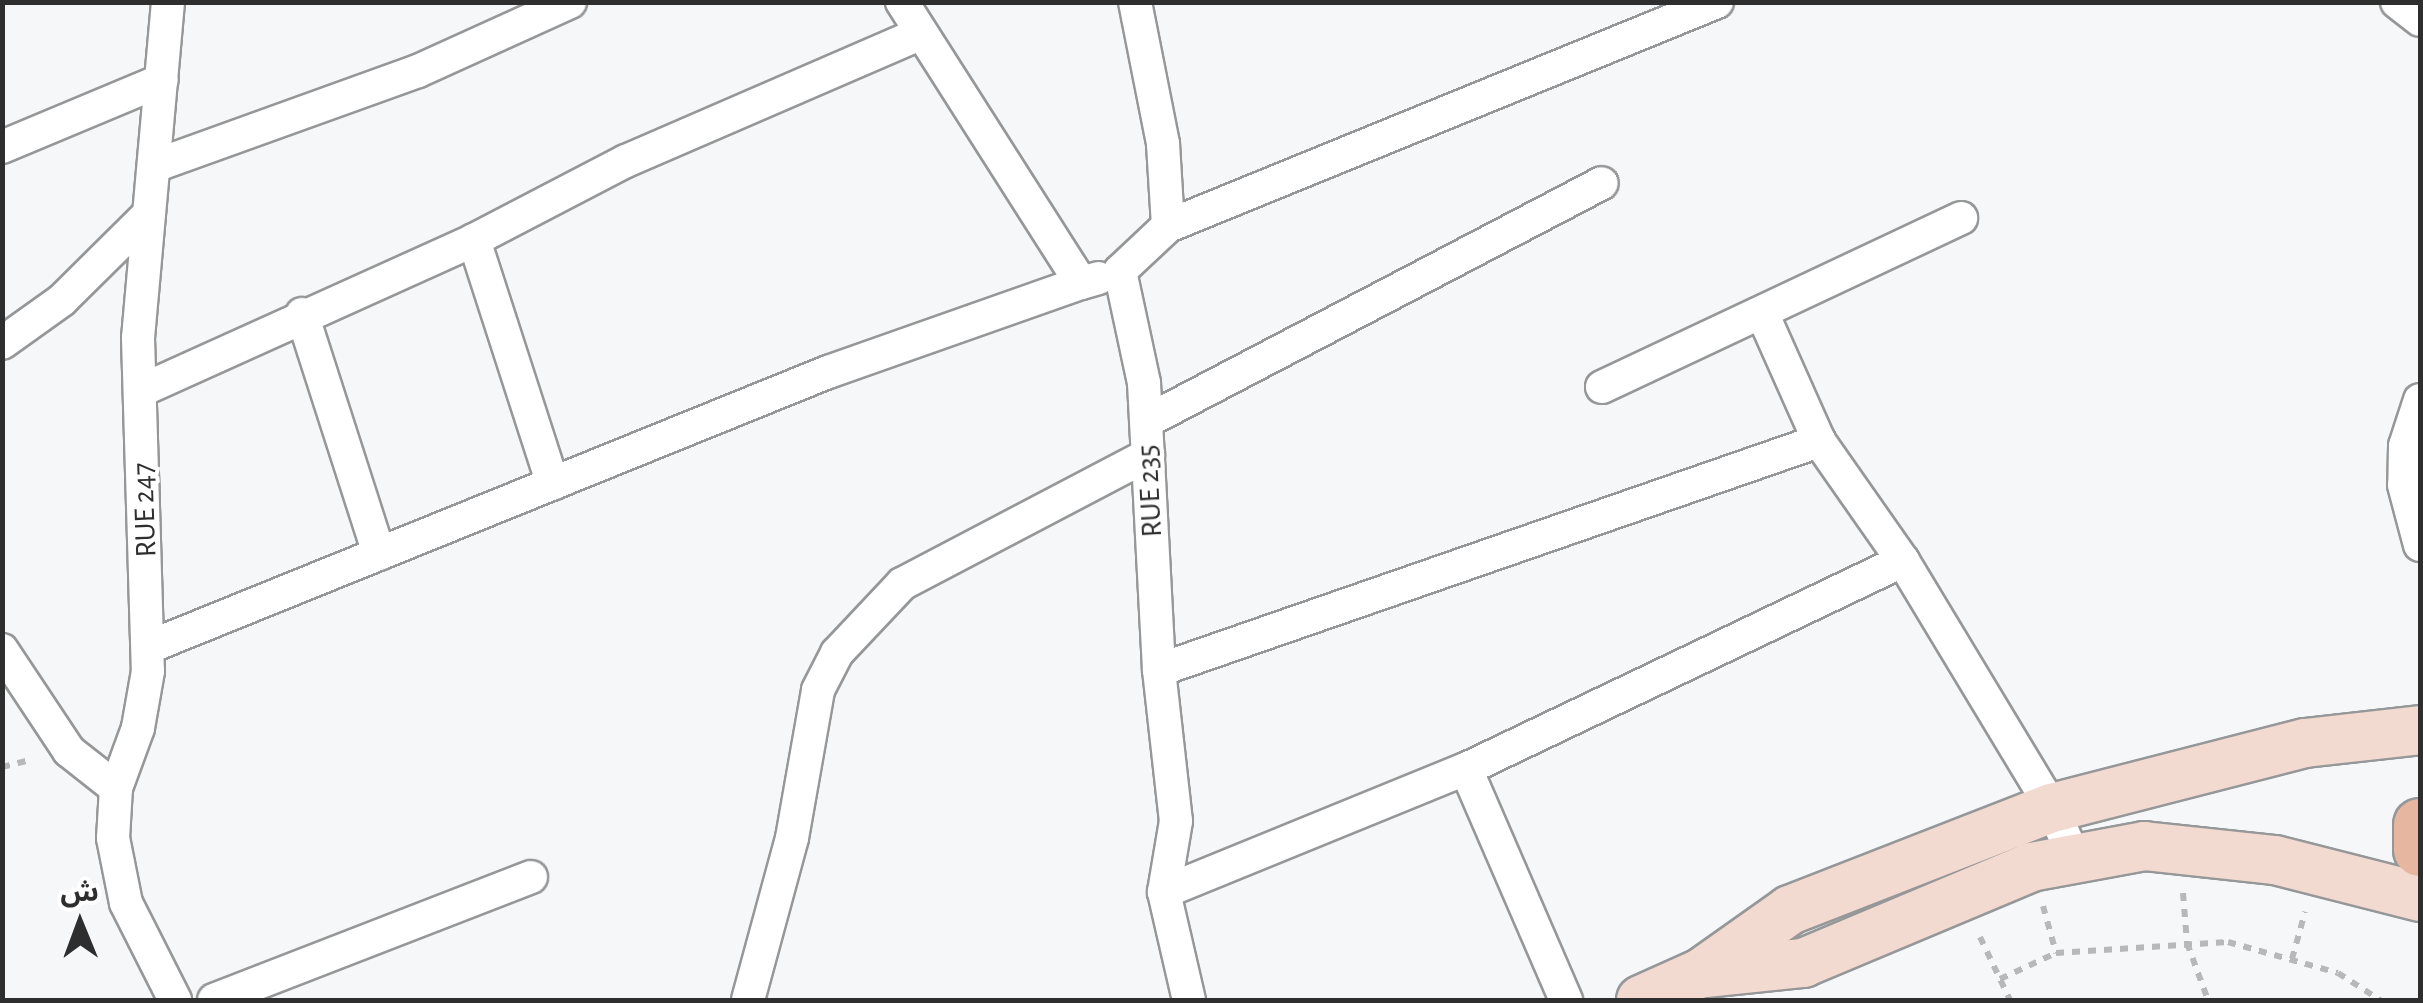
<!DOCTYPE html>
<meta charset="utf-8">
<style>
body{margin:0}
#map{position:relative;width:2423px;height:1003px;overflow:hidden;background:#f5f7f8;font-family:"Alegreya Sans","Noto Sans Arabic",sans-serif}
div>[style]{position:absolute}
.path>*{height:6px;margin-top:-3px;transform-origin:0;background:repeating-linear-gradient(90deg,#b7b8b9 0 8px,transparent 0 16px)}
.roads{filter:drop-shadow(2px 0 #969798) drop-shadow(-2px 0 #969798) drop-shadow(0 2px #969798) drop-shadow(0 -2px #969798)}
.minor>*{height:32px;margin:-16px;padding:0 16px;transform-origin:16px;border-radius:16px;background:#fff}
.secondary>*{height:48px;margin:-24px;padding:0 24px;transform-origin:24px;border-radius:24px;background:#f3dad0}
.primary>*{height:52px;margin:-26px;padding:0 26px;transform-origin:26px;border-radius:26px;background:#e6b6a0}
span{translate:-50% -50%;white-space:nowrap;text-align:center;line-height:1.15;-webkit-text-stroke:8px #fff;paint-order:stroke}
.street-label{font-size:30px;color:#2e2e2f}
.frame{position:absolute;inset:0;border:5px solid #2e2e2f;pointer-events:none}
.north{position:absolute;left:30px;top:873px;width:100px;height:100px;-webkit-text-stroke:8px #fff;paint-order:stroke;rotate:359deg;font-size:28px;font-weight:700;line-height:40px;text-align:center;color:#2e2e2f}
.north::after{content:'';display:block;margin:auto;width:35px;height:45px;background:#2e2e2f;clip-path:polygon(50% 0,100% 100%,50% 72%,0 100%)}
</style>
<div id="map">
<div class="path">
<div style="left:2px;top:767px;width:29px;rotate:-14deg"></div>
<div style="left:2183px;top:893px;width:50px;rotate:85.4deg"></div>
<div style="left:2187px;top:943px;width:61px;rotate:69.8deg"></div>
<div style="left:2043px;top:906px;width:49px;rotate:74.5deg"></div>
<div style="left:1980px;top:937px;width:70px;rotate:64.5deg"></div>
<div style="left:2292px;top:959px;width:49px;rotate:-74.5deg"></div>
<div style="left:2000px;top:979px;width:62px;rotate:-24.9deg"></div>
<div style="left:2056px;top:953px;width:172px;rotate:-3.7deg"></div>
<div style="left:2228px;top:942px;width:114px;rotate:15.7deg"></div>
<div style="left:2338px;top:973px;width:50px;rotate:32.7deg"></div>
</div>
<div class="roads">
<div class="minor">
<div style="left:168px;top:2px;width:337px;rotate:95.1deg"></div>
<div style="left:138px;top:338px;width:333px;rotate:88.3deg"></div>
<div style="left:148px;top:671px;width:58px;rotate:100deg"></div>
<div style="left:138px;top:728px;width:64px;rotate:110.1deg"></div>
<div style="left:116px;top:788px;width:50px;rotate:93.4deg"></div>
<div style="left:113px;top:838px;width:66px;rotate:78.7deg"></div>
<div style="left:126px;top:903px;width:109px;rotate:63.2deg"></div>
<div style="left:902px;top:2px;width:333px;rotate:57.5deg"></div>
<div style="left:1081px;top:283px;width:18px;rotate:-16deg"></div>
<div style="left:1135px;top:2px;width:145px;rotate:78.8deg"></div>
<div style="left:1163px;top:144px;width:82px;rotate:86.5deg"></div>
<div style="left:1168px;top:226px;width:66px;rotate:136.8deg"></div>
<div style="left:1120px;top:271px;width:115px;rotate:77.9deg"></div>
<div style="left:1144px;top:383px;width:287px;rotate:87deg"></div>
<div style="left:1159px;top:670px;width:152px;rotate:83.6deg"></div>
<div style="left:1176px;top:821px;width:72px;rotate:99.6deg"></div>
<div style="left:1164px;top:892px;width:111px;rotate:77deg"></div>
<div style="left:2397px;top:2px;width:29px;rotate:38deg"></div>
<div style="left:2px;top:147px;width:173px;rotate:-22.7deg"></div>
<div style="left:157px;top:165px;width:277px;rotate:-19.8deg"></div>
<div style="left:418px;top:71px;width:167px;rotate:-24.4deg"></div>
<div style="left:1168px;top:226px;width:593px;rotate:-22.2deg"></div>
<div style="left:474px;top:240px;width:171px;rotate:-27.5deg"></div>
<div style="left:626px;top:161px;width:320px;rotate:-23.4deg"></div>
<div style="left:302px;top:314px;width:252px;rotate:72.2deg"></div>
<div style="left:1763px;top:315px;width:138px;rotate:66deg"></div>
<div style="left:1819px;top:441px;width:146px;rotate:55deg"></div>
<div style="left:1903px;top:561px;width:288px;rotate:58.9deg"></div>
<div style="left:2052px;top:808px;width:54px;rotate:65.8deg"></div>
<div style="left:2px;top:343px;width:74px;rotate:-35.6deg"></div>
<div style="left:62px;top:300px;width:122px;rotate:-44.7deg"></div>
<div style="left:1602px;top:387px;width:397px;rotate:-25.2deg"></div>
<div style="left:140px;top:391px;width:367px;rotate:-24.3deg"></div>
<div style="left:474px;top:240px;width:256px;rotate:72.1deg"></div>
<div style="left:2420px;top:400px;width:48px;rotate:108.1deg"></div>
<div style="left:2405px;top:446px;width:39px;rotate:91deg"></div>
<div style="left:2404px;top:485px;width:62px;rotate:75.1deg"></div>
<div style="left:1147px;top:421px;width:513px;rotate:-27.61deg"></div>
<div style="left:149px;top:647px;width:733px;rotate:-22.05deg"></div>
<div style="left:828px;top:372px;width:268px;rotate:-19.4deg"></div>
<div style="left:2px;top:650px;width:121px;rotate:56.4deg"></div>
<div style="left:69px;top:751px;width:60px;rotate:38.2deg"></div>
<div style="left:1159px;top:670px;width:699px;rotate:-19.14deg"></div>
<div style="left:1466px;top:769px;width:252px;rotate:66.6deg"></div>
<div style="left:1164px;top:892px;width:326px;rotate:-22.2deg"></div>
<div style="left:1466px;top:769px;width:484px;rotate:-25.5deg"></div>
<div style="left:214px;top:1000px;width:340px;rotate:-21.2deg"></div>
<div style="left:748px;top:1000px;width:168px;rotate:-74.8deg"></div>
<div style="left:792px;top:838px;width:150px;rotate:-80deg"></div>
<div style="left:818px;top:690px;width:42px;rotate:-62.8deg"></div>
<div style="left:837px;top:653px;width:95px;rotate:-46.7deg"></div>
<div style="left:902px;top:584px;width:278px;rotate:-27.7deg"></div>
</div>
<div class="secondary">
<div style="left:1705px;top:973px;width:99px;rotate:-5.8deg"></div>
<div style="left:1803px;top:963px;width:247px;rotate:-22.8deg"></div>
<div style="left:2031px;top:867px;width:115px;rotate:-10.5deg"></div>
<div style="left:2144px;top:846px;width:132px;rotate:6.1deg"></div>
<div style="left:2275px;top:860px;width:150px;rotate:14.3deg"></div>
<div style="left:1641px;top:1000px;width:66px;rotate:-24.2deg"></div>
<div style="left:1701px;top:973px;width:109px;rotate:-35.3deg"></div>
<div style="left:1790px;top:910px;width:281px;rotate:-21.3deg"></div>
<div style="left:2052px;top:808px;width:261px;rotate:-14.4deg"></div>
<div style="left:2305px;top:743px;width:116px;rotate:-6.4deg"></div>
</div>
<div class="primary">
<div style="left:2420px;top:825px;width:25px;rotate:90deg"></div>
</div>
</div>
<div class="street-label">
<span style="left:1150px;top:491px;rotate:-93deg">RUE 235</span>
<span style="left:145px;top:510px;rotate:-92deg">RUE 247</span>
</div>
<div class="frame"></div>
<div class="north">ش</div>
</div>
